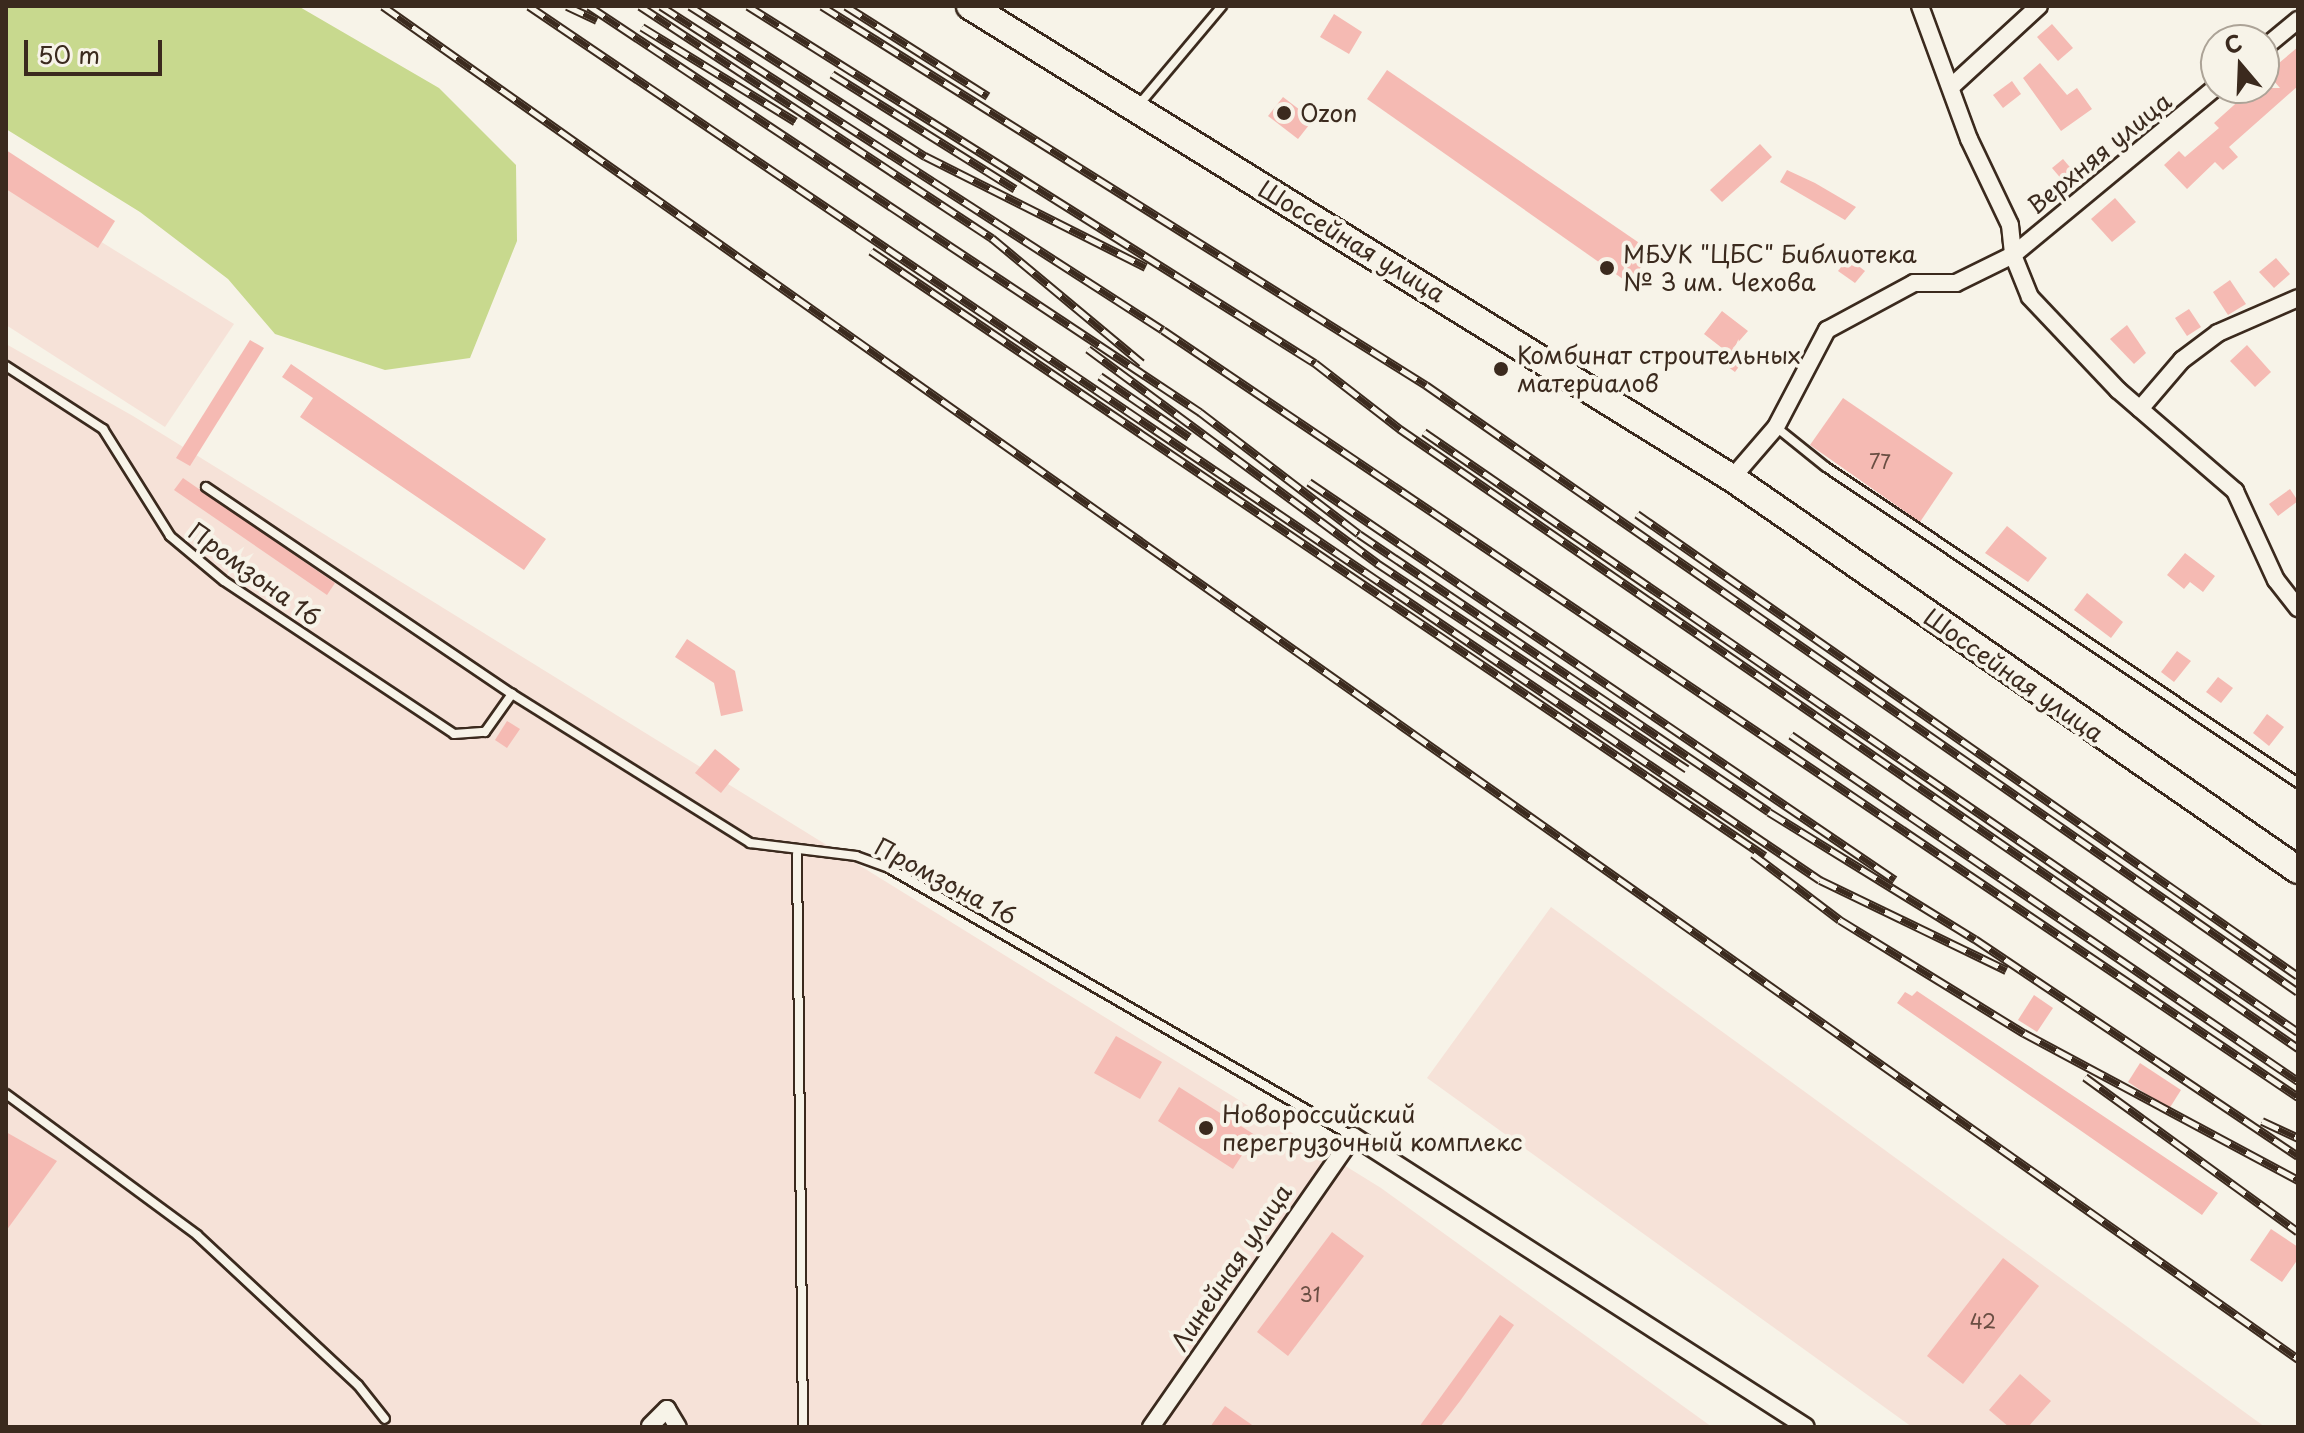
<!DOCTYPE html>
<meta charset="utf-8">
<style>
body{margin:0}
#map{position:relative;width:2304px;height:1433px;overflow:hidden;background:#f7f3e8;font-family:"Playpen Sans",sans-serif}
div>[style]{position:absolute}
.built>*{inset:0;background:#f6e2d8}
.green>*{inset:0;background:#c8d98e}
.building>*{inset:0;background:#f5bab3}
.roads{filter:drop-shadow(2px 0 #3b2a1e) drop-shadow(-2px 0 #3b2a1e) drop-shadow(0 2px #3b2a1e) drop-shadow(0 -2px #3b2a1e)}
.service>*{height:8px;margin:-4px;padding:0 4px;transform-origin:4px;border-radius:4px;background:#f7f3e8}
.minor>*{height:16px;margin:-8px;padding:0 8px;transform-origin:8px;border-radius:8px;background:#f7f3e8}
.primary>*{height:26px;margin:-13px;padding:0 13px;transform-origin:13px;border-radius:13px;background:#f7f3e8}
.rail>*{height:9px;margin-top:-4.5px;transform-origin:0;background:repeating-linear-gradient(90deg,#f7f3e8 0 18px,#3b2a1e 0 36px);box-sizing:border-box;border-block:2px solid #3b2a1e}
.dots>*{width:22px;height:22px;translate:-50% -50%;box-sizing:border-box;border:4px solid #f7f3e8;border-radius:50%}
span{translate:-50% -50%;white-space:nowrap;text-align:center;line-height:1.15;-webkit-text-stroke:8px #f7f3e8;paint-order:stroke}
.number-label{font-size:20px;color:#6a4e43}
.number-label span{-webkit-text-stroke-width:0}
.poi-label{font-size:24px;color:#3b2a1e}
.left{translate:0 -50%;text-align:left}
.street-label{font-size:24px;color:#3b2a1e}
.frame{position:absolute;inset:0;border:8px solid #3b2a1e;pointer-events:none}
.north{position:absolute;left:2200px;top:24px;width:80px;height:80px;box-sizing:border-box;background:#f7f3e8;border:2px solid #aca397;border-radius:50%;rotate:341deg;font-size:22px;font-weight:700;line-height:32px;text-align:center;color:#3b2a1e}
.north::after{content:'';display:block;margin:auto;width:28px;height:36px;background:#3b2a1e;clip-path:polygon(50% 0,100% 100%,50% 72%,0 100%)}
.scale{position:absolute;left:24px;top:40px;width:138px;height:36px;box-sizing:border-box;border:4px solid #3b2a1e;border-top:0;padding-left:10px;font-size:24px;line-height:28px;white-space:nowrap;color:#3b2a1e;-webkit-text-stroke:6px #f7f3e8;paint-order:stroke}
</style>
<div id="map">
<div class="built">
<div style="clip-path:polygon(6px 183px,234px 324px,165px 427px,6px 325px)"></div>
<div style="clip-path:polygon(6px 344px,133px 416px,1381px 1188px,1712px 1427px,6px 1427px)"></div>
<div style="clip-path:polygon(1551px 907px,2265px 1427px,1912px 1427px,1427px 1078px)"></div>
</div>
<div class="green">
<div style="clip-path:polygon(6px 6px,298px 6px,439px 88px,516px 165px,517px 241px,470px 358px,385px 370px,275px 334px,228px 279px,140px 212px,6px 129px)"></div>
</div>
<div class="building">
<div style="clip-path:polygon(1334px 14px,1362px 32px,1349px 54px,1320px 37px)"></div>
<div style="clip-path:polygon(2052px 24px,2073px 48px,2058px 61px,2037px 37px)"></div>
<div style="clip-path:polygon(2298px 47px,2298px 86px,2229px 147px,2238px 157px,2223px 170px,2215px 162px,2187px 189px,2164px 165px,2179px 151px,2185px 157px,2219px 128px,2214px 123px,2253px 88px,2280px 88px,2267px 73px)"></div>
<div style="clip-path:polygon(2040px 63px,2067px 95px,2077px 88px,2092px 109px,2061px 131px,2023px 78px)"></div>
<div style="clip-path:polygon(1387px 70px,1651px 251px,1630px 284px,1367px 99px)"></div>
<div style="clip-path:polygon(2012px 81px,2021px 94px,2003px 108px,1993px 95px)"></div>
<div style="clip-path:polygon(1283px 97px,1313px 120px,1298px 139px,1268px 116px)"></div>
<div style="clip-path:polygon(1760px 144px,1772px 157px,1722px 202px,1710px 190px)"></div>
<div style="clip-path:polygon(6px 150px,115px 221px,98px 248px,6px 189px)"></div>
<div style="clip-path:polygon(2063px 159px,2080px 179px,2069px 188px,2052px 168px)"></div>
<div style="clip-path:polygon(1787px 170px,1815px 183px,1856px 207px,1845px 220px,1780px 182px)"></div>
<div style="clip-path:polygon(2115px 198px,2136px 222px,2112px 242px,2091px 219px)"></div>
<div style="clip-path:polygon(1848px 258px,1865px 271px,1855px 283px,1838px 271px)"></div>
<div style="clip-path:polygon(2276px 258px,2290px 274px,2274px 288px,2259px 272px)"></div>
<div style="clip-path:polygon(2230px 280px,2246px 304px,2228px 315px,2213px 292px)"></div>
<div style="clip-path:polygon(2189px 309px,2201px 327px,2187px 336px,2175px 318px)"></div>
<div style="clip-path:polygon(1722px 311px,1748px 331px,1733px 348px,1746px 357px,1735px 372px,1716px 358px,1722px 348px,1704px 334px)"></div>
<div style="clip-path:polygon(2127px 325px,2146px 353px,2134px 364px,2110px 339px)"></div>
<div style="clip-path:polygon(250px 340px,264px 348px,190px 466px,176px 458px)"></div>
<div style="clip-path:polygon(2247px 345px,2271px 372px,2255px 387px,2230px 361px)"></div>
<div style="clip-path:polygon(291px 364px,546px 539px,524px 570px,300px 417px,313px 398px,282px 377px)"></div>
<div style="clip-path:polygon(1843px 398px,1953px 473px,1920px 522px,1810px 445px)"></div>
<div style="clip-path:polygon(183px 478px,335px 583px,327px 595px,174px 490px)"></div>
<div style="clip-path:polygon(2290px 489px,2298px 501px,2278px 516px,2269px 504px)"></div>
<div style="clip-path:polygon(2007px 526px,2047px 558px,2028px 582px,1985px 553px)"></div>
<div style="clip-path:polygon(2185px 553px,2215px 576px,2203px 592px,2190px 582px,2184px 589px,2167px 575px)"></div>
<div style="clip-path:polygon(2087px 593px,2123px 622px,2111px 638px,2074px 610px)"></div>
<div style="clip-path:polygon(687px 639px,735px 671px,743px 711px,721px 716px,714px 683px,675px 657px)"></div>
<div style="clip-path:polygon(2177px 651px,2191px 661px,2174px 682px,2161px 672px)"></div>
<div style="clip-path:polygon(2218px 677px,2233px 688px,2221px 703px,2206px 692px)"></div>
<div style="clip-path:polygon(2267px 714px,2284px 727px,2269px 746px,2253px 733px)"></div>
<div style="clip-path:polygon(507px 721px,520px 729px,507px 748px,495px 740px)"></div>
<div style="clip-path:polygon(715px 749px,740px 769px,721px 793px,695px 773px)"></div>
<div style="clip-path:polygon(1917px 991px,2218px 1193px,2202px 1215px,1897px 1003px,1905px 992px,1912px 996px)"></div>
<div style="clip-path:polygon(2034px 995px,2053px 1008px,2037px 1032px,2018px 1020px)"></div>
<div style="clip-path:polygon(1116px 1036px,1162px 1062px,1140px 1099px,1094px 1073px)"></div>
<div style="clip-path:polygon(2140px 1063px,2181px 1090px,2169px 1109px,2128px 1082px)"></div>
<div style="clip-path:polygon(1179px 1087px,1255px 1135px,1233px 1169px,1158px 1121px)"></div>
<div style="clip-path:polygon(6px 1132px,57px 1161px,6px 1231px)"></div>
<div style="clip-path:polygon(2271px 1229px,2298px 1247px,2298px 1259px,2282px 1282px,2250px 1260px)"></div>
<div style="clip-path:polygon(1332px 1232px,1364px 1256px,1288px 1356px,1257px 1332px)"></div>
<div style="clip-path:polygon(2003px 1258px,2039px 1286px,1963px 1384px,1927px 1356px)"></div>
<div style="clip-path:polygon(1500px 1315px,1514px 1325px,1460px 1401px,1440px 1427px,1419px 1427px)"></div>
<div style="clip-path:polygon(2020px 1374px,2051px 1401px,2028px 1427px,2009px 1427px,1989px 1410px)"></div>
<div style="clip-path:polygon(1225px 1406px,1255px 1427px,1210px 1427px)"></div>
</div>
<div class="roads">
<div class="service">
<div style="left:1137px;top:107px;width:132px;rotate:-49.9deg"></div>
<div style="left:6px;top:366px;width:116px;rotate:33deg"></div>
<div style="left:103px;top:429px;width:126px;rotate:57.9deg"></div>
<div style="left:170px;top:536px;width:70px;rotate:39.8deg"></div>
<div style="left:224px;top:581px;width:276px;rotate:33.6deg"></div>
<div style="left:454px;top:734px;width:31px;rotate:-4deg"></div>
<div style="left:485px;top:732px;width:47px;rotate:-54.6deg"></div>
<div style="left:1776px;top:427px;width:64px;rotate:38.7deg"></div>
<div style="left:1826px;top:467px;width:568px;rotate:33.8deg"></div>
<div style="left:206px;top:487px;width:369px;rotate:34.1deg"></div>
<div style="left:512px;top:694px;width:281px;rotate:32deg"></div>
<div style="left:750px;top:843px;width:107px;rotate:7deg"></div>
<div style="left:856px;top:856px;width:33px;rotate:20deg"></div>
<div style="left:887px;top:867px;width:537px;rotate:30.05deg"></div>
<div style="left:797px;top:854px;width:573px;rotate:89.4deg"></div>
<div style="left:6px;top:1094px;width:237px;rotate:36.4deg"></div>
<div style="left:197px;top:1235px;width:220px;rotate:43deg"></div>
<div style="left:358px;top:1385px;width:43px;rotate:51.5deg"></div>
</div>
<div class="minor">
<div style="left:1920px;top:6px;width:142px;rotate:69.8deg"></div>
<div style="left:1969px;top:139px;width:95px;rotate:64.5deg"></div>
<div style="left:2010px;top:225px;width:30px;rotate:84deg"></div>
<div style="left:2013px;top:255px;width:45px;rotate:68deg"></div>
<div style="left:2030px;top:297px;width:128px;rotate:46.6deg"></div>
<div style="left:2118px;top:390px;width:155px;rotate:40.8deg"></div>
<div style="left:2235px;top:491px;width:98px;rotate:65.3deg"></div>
<div style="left:2276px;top:580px;width:36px;rotate:52deg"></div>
<div style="left:2264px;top:48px;width:44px;rotate:-39.5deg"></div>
<div style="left:1952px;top:86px;width:118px;rotate:-42.6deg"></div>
<div style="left:2140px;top:409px;width:65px;rotate:-49.4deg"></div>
<div style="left:2182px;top:360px;width:45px;rotate:-36.9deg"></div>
<div style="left:2218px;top:333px;width:87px;rotate:-23.6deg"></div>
<div style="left:1732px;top:478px;width:67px;rotate:-49.2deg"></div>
<div style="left:1776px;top:427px;width:110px;rotate:-62.3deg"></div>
<div style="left:1827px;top:330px;width:99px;rotate:-28.4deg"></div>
<div style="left:1914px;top:283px;width:42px"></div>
<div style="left:1956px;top:283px;width:64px;rotate:-26.2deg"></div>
<div style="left:2013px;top:255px;width:264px;rotate:-39.6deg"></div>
<div style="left:650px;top:1426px;width:24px;rotate:-45deg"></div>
<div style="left:667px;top:1409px;width:21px;rotate:59deg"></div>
<div style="left:1151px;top:1427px;width:354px;rotate:-55.2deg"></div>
<div style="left:1353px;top:1136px;width:538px;rotate:32.72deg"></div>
</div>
<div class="primary">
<div style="left:970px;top:6px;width:896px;rotate:31.78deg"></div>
<div style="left:1732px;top:478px;width:688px;rotate:34.71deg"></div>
</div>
</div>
<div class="rail">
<div style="left:383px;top:6px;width:2345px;rotate:35.24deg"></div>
<div style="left:529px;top:6px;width:1559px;rotate:34.1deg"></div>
<div style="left:1820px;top:880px;width:207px;rotate:25.8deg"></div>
<div style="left:567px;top:6px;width:33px;rotate:25deg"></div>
<div style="left:589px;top:6px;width:734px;rotate:33.6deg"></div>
<div style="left:1200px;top:412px;width:200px;rotate:37.5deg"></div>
<div style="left:1359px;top:534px;width:495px;rotate:34.1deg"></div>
<div style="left:1769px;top:812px;width:242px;rotate:31.7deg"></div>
<div style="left:1975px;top:939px;width:389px;rotate:33.9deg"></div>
<div style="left:640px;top:6px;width:422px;rotate:33.4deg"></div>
<div style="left:992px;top:238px;width:195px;rotate:39.8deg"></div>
<div style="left:661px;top:6px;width:597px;rotate:32.84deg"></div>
<div style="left:1163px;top:330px;width:1370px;rotate:34.05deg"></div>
<div style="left:690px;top:6px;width:279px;rotate:32.6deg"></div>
<div style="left:925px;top:156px;width:247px;rotate:26.7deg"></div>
<div style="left:748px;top:6px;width:670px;rotate:32.2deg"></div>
<div style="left:1315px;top:363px;width:108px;rotate:37.8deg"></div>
<div style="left:1400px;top:429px;width:1091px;rotate:34.58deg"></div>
<div style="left:822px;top:6px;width:713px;rotate:32.11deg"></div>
<div style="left:1426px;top:385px;width:1062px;rotate:34.84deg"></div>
<div style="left:846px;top:6px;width:168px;rotate:32.4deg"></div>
<div style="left:642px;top:27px;width:180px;rotate:31.6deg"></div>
<div style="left:832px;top:74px;width:216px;rotate:32.1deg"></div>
<div style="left:871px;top:251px;width:1079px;rotate:34.09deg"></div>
<div style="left:1088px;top:349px;width:360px;rotate:36.5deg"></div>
<div style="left:1377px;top:563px;width:372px;rotate:33.6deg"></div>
<div style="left:1100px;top:376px;width:108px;rotate:34.4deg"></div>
<div style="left:1424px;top:432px;width:1060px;rotate:34.47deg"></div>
<div style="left:1309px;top:482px;width:708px;rotate:34.18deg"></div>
<div style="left:1637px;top:514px;width:806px;rotate:34.95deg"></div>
<div style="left:1791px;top:735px;width:614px;rotate:34.31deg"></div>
<div style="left:1753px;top:854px;width:109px;rotate:37.2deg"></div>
<div style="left:1840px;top:920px;width:216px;rotate:31.6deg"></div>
<div style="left:2024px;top:1033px;width:311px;rotate:28.2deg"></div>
<div style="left:2085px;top:1077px;width:263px;rotate:36deg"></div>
<div style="left:2262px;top:1121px;width:40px;rotate:25deg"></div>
</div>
<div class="dots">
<div style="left:1284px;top:113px;background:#3b2a1e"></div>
<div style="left:1607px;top:268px;background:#3b2a1e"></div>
<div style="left:1501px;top:369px;background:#3b2a1e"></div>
<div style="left:1206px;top:1128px;background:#3b2a1e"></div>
</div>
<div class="number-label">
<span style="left:1880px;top:461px">77</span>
<span style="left:1310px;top:1294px">31</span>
<span style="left:1983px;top:1321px">42</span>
</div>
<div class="poi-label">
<span class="left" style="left:1300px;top:113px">Ozon</span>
<span class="left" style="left:1623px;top:268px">МБУК "ЦБС" Библиотека<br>№ 3 им. Чехова</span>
<span class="left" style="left:1517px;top:369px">Комбинат строительных<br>материалов</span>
<span class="left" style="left:1222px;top:1128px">Новороссийский<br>перегрузочный комплекс</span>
</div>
<div class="street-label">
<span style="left:2099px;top:153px;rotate:-39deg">Верхняя улица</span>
<span style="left:1352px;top:241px;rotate:31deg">Шоссейная улица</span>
<span style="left:255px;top:574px;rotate:36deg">Промзона 16</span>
<span style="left:2014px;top:675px;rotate:35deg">Шоссейная улица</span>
<span style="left:946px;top:881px;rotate:28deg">Промзона 16</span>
<span style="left:1231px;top:1267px;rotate:-56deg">Линейная улица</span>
</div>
<div class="frame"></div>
<div class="north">С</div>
<div class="scale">50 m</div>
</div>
